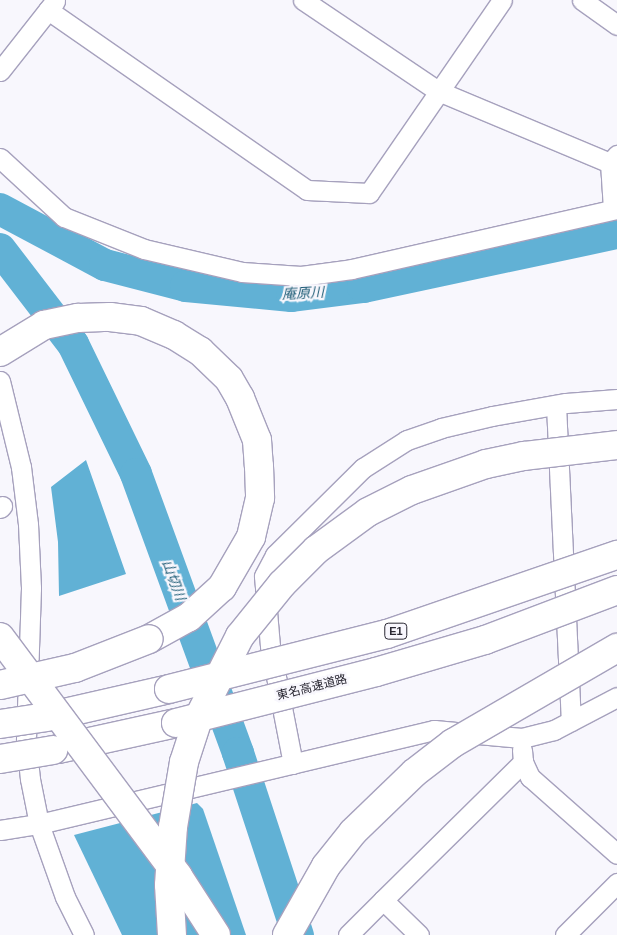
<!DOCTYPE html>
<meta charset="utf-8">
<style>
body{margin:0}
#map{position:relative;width:617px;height:935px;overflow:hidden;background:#f8f7fd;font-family:Helvetica,"Noto Sans JP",sans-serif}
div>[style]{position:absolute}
.water>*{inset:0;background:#61b1d5}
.river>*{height:32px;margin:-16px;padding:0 16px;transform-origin:16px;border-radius:16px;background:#61b1d5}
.roads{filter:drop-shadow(1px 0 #a6a1bd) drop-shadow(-1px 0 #a6a1bd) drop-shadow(0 1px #a6a1bd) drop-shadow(0 -1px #a6a1bd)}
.minor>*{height:19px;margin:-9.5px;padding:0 9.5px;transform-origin:9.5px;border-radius:9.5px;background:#fff}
.highway>*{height:28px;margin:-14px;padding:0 14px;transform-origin:14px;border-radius:14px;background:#fff}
.bridges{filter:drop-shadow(1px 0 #a6a1bd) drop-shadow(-1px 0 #a6a1bd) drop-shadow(0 1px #a6a1bd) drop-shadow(0 -1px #a6a1bd)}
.highway-bridge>*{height:28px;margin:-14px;padding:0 14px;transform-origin:14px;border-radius:14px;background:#fff}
span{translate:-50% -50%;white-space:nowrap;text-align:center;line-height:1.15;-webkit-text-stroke:4.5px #f8f7fd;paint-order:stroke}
.shield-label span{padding:1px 4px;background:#f8f7fd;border:1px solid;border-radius:4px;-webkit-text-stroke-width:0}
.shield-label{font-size:11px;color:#2a2833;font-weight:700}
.street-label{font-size:12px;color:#2a2833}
.water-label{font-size:14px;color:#1f5d77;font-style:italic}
</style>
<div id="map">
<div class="water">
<div style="clip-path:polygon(86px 460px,126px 574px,59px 596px,58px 542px,51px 487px)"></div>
<div style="clip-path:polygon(197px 803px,203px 809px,246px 935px,122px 935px,74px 835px)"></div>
</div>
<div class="river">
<div style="left:0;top:209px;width:119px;rotate:28.1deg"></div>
<div style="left:105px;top:265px;width:84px;rotate:14.5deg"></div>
<div style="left:186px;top:286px;width:106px;rotate:5.4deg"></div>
<div style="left:292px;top:296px;width:72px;rotate:-7.2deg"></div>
<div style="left:363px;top:287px;width:260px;rotate:-12deg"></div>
<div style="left:0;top:249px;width:120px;rotate:52.5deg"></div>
<div style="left:73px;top:344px;width:144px;rotate:64.1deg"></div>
<div style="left:136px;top:474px;width:297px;rotate:69.9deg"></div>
<div style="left:238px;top:753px;width:192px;rotate:71.8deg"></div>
</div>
<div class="roads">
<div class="minor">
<div style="left:303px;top:0;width:163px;rotate:34deg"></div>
<div style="left:438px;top:91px;width:186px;rotate:22.7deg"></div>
<div style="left:582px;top:0;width:43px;rotate:35.5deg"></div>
<div style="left:48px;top:10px;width:315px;rotate:34.8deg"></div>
<div style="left:307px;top:190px;width:62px;rotate:2.8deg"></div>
<div style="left:369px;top:193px;width:234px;rotate:-55.4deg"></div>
<div style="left:0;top:71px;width:89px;rotate:-51.8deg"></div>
<div style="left:0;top:158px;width:87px;rotate:42.7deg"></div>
<div style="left:64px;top:217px;width:86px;rotate:21.8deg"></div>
<div style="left:144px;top:249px;width:101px;rotate:13.2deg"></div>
<div style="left:242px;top:272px;width:59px;rotate:3.9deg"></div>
<div style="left:301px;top:276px;width:51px;rotate:-7.8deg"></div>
<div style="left:352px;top:269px;width:272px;rotate:-12.8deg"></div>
<div style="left:613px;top:209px;width:46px;rotate:-93.7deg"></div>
<div style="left:610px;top:163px;width:11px;rotate:-49deg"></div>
<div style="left:0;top:381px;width:89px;rotate:76.3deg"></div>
<div style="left:21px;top:467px;width:57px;rotate:83deg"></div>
<div style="left:28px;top:524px;width:64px;rotate:87.3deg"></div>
<div style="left:31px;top:588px;width:153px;rotate:91.9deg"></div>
<div style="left:26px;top:741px;width:38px;rotate:84deg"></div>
<div style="left:30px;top:779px;width:46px;rotate:78.7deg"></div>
<div style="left:39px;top:824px;width:77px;rotate:70.4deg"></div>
<div style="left:65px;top:897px;width:42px;rotate:63.4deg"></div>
<div style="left:556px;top:405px;width:316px;rotate:87.3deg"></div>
<div style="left:0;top:508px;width:3px;rotate:-45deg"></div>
<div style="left:522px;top:750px;width:12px;rotate:85deg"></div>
<div style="left:523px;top:762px;width:17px;rotate:65deg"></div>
<div style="left:530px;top:777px;width:116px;rotate:41.5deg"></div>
<div style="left:293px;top:764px;width:120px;rotate:-101deg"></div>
<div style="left:270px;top:646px;width:70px;rotate:-94.9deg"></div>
<div style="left:264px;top:576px;width:24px;rotate:-62deg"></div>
<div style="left:275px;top:555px;width:124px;rotate:-44.7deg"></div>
<div style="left:363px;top:468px;width:52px;rotate:-32.5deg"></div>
<div style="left:407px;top:440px;width:36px;rotate:-19deg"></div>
<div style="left:441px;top:428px;width:52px;rotate:-13.2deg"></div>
<div style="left:492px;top:416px;width:75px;rotate:-10deg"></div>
<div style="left:566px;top:403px;width:51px;rotate:-4.5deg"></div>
<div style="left:0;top:830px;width:39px;rotate:-9deg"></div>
<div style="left:39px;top:824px;width:406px;rotate:-13.4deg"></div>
<div style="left:434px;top:730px;width:88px;rotate:5.2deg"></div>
<div style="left:522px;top:738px;width:33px;rotate:-14deg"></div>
<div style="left:554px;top:730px;width:71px;rotate:-27.6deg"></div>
<div style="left:383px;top:900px;width:197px;rotate:-44.6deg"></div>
<div style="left:348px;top:935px;width:49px;rotate:-45deg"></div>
<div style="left:383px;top:900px;width:50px;rotate:44.2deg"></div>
<div style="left:565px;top:935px;width:74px;rotate:-45deg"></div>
</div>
<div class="highway">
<div style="left:0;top:352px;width:52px;rotate:-31.5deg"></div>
<div style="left:44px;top:325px;width:35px;rotate:-12deg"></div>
<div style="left:78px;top:318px;width:32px;rotate:-2deg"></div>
<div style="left:110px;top:317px;width:31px;rotate:7deg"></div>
<div style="left:141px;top:321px;width:36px;rotate:23deg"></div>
<div style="left:174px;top:335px;width:31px;rotate:32deg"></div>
<div style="left:200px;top:351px;width:40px;rotate:44deg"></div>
<div style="left:229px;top:379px;width:22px;rotate:60deg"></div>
<div style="left:240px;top:398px;width:45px;rotate:68deg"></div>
<div style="left:257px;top:440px;width:26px;rotate:86deg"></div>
<div style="left:259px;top:466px;width:32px;rotate:88deg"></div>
<div style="left:260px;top:498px;width:40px;rotate:103deg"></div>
<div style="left:251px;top:537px;width:58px;rotate:120.1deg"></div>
<div style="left:222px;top:587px;width:45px;rotate:137.7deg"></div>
<div style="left:189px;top:617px;width:46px;rotate:151.2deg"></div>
<div style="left:47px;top:717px;width:125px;rotate:-12.9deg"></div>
<div style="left:58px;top:749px;width:121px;rotate:-12.4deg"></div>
</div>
</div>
<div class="bridges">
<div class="highway-bridge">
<div style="left:0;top:637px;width:298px;rotate:53.3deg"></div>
<div style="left:178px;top:876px;width:70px;rotate:57.2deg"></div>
<div style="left:0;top:685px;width:77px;rotate:-12.8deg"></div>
<div style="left:75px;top:668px;width:79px;rotate:-21.4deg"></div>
<div style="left:169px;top:689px;width:225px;rotate:-14.2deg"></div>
<div style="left:387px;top:634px;width:243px;rotate:-19deg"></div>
<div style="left:176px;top:723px;width:206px;rotate:-14.3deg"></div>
<div style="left:376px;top:672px;width:114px;rotate:-16.4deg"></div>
<div style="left:485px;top:640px;width:141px;rotate:-20.7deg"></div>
<div style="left:0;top:724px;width:48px;rotate:-8.5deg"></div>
<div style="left:0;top:759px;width:54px;rotate:-9.6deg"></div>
<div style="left:172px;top:935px;width:50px;rotate:-93.4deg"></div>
<div style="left:169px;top:885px;width:58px;rotate:-86.1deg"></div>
<div style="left:173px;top:827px;width:66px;rotate:-80.4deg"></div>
<div style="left:184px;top:762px;width:45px;rotate:-72deg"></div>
<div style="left:198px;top:719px;width:93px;rotate:-63.2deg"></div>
<div style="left:240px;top:636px;width:67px;rotate:-51.1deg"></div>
<div style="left:282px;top:584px;width:48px;rotate:-45deg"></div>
<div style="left:316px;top:550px;width:64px;rotate:-36.2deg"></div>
<div style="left:368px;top:512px;width:49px;rotate:-26.6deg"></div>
<div style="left:412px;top:490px;width:78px;rotate:-19.4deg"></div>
<div style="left:486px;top:464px;width:39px;rotate:-12deg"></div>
<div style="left:524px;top:456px;width:94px;rotate:-6.7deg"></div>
<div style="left:287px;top:935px;width:79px;rotate:-60.5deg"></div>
<div style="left:326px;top:866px;width:43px;rotate:-51.5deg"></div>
<div style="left:353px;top:832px;width:85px;rotate:-44deg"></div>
<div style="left:414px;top:773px;width:49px;rotate:-37.6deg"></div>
<div style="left:453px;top:743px;width:190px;rotate:-30.1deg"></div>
</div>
</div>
<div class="shield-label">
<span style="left:396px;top:631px">E1</span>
</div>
<div class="street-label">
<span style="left:312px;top:688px;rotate:-14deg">東名高速道路</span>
</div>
<div class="water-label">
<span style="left:303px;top:293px;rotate:-3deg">庵原川</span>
<span style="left:174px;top:580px;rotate:70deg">山切川</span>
</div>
</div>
